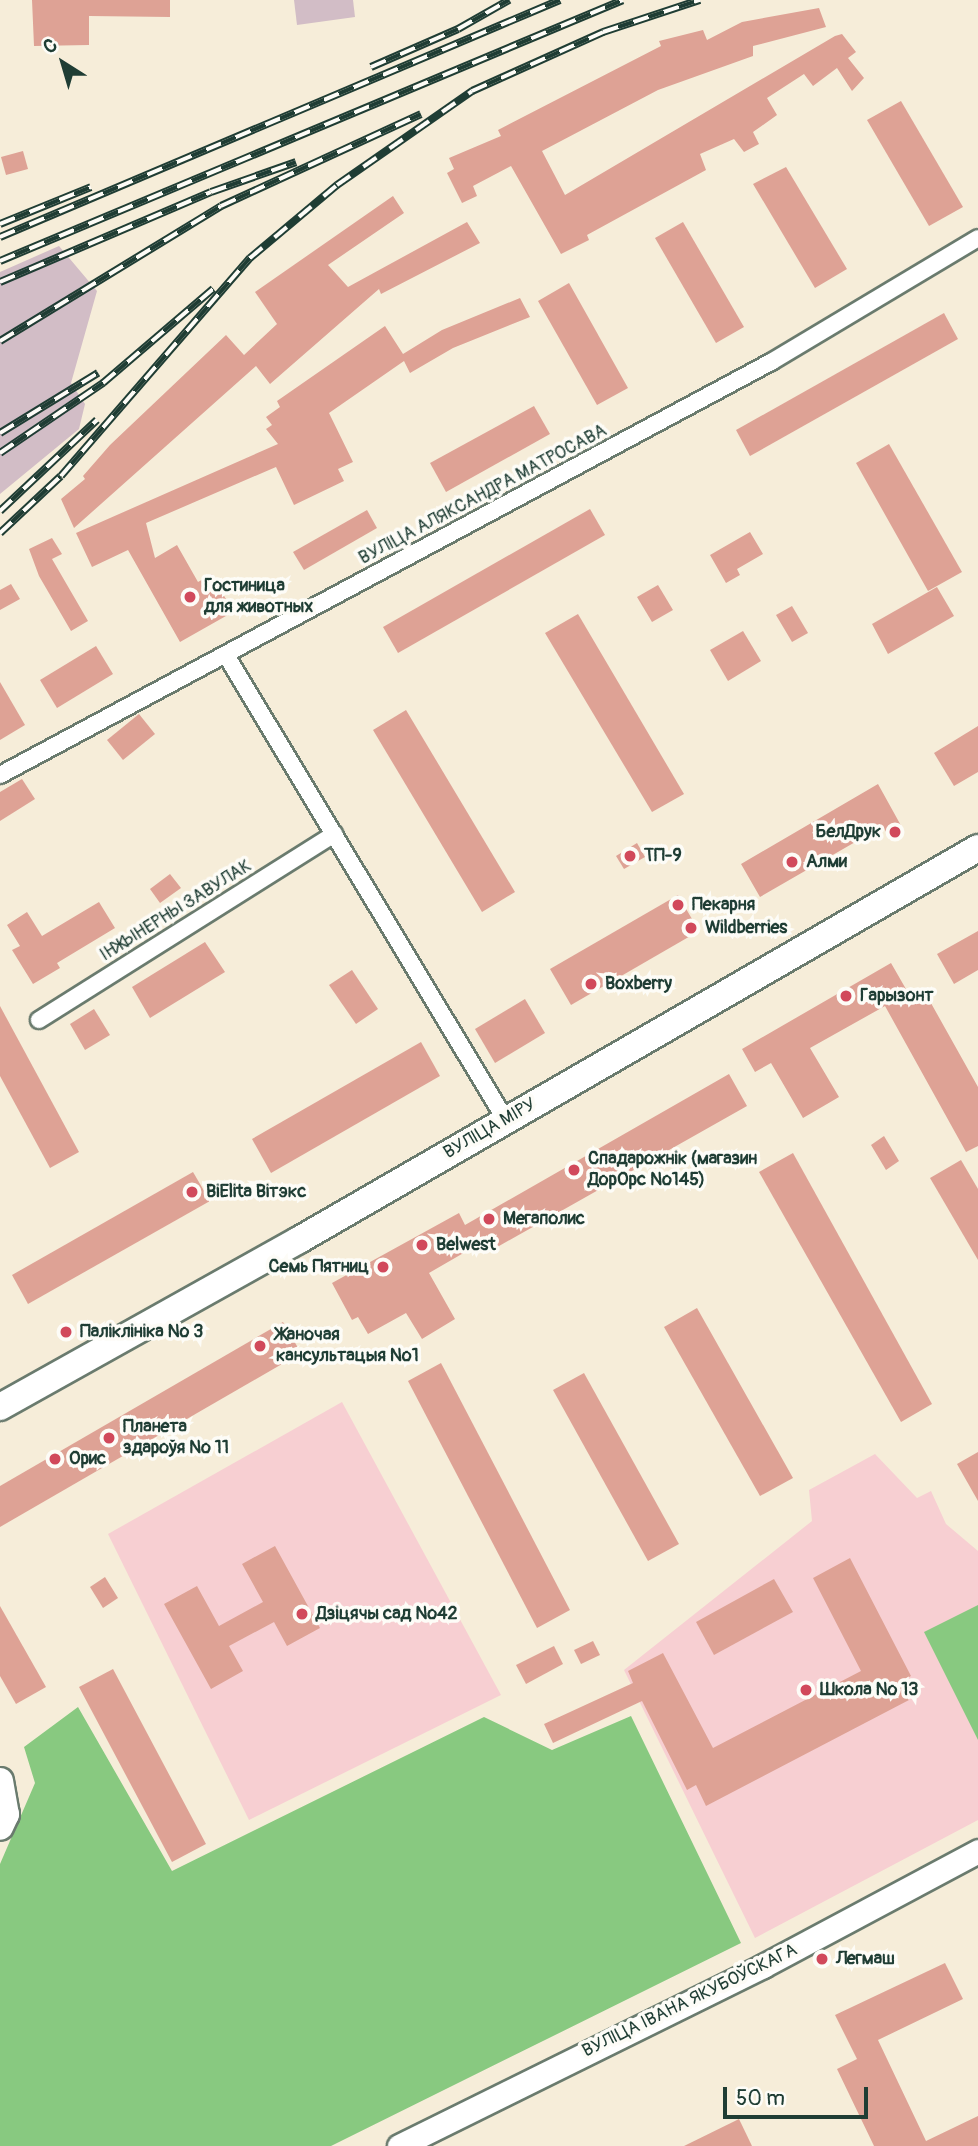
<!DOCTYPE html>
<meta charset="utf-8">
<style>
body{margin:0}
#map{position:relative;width:978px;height:2146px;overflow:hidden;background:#f6edd9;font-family:Pangolin,sans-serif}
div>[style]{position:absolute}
.built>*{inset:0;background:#f7cfd2}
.industrial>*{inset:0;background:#d2bdc6}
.green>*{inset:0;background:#88c980}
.building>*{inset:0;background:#dea295}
.roads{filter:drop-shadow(2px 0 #6a7b6e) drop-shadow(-2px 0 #6a7b6e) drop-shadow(0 2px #6a7b6e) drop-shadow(0 -2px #6a7b6e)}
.street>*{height:16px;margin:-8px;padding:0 8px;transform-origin:8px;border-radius:8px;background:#fff}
.secondary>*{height:23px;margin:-11.5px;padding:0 11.5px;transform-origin:11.5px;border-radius:11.5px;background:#fff}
.primary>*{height:26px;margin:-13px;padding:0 13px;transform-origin:13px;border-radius:13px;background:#fff}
.rail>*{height:8px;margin-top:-4px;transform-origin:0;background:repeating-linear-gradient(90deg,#fdfcf7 0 16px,#1f3d34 0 32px);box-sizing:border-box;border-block:2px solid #1f3d34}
.dots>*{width:19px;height:19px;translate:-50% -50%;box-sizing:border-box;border:4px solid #fdfcf7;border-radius:50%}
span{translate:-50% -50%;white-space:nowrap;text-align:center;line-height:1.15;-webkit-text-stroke:7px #fdfcf7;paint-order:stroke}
.street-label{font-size:18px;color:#1f3d34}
.poi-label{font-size:18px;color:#1f3d34;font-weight:700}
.left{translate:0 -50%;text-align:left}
.right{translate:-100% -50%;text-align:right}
.north{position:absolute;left:28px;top:28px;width:70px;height:70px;-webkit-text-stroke:5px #fdfcf7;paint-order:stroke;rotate:323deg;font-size:19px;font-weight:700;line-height:28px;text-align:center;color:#1f3d34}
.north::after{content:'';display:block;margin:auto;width:24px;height:32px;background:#1f3d34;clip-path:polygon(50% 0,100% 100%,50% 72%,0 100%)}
.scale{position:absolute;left:723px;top:2087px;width:145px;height:32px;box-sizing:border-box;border:4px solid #1f3d34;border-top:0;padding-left:9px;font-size:21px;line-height:24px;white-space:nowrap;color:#1f3d34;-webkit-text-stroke:5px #fdfcf7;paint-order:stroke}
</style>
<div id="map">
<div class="built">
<div style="clip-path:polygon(342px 1402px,501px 1695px,249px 1820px,108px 1534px)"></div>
<div style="clip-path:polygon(875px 1454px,917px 1498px,931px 1491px,946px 1524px,978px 1551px,978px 1820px,755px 1938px,624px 1670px,812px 1521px,809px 1490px)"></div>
</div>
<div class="industrial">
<div style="clip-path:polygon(294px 0,353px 0,355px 17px,297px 25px)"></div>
<div style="clip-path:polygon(59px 246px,97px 291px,71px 383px,85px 404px,79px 429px,0 494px,0 272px)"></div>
</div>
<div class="green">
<div style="clip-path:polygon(978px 1605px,978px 1740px,924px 1632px)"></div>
<div style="clip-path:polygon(78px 1707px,172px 1871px,484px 1717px,552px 1750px,631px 1716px,741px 1943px,331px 2146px,0 2146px,0 1864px,35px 1783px,24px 1747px)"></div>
</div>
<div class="building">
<div style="clip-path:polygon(32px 0,170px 0,170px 17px,89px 16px,89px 45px,34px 46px)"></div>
<div style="clip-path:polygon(819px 8px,826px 27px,753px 46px,753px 56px,658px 90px,542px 151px,565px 195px,835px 36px,842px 34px,856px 52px,848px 58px,864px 78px,852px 91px,837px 68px,813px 86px,804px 74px,767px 98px,777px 115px,753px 132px,759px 144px,744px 152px,734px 139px,700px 154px,706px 170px,587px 235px,589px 240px,561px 254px,511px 166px,473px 186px,477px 196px,462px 203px,447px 173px,454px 169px,449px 158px,501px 136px,498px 130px,661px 46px,659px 41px,703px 30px,707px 40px,742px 22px)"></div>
<div style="clip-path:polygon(901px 101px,963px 207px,929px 226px,867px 120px)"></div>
<div style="clip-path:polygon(23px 151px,28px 169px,6px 175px,1px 157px)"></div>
<div style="clip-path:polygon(786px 167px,847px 269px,815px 288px,753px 184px)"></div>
<div style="clip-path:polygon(393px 196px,404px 213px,328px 265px,348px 287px,467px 222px,480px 243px,381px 294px,379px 289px,270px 384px,256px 366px,74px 528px,61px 499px,85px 479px,83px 476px,110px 445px,226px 335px,244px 355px,277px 324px,255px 292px)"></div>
<div style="clip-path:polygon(683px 222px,744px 327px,716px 343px,655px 238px)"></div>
<div style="clip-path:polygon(569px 283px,628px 388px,597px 405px,538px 301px)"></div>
<div style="clip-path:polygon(520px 298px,530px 317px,453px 348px,410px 373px,404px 361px,329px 413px,353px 462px,338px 469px,344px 481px,294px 505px,276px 467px,146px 523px,155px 558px,177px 545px,198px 582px,212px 574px,233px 612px,180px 642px,128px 550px,92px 567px,76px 533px,278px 444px,266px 429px,272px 425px,266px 417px,280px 407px,277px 401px,385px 326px,403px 354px,442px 330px)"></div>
<div style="clip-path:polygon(944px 313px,958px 339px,750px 456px,736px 430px)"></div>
<div style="clip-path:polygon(534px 406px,550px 434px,446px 492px,430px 463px)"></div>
<div style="clip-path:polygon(889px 444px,962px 572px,928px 591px,856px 463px)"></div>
<div style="clip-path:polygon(590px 509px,605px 535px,398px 653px,383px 627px)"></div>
<div style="clip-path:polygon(367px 510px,377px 528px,304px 570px,293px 552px)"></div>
<div style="clip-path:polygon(750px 532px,763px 554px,737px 569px,740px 575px,726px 583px,710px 555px)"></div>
<div style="clip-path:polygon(52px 538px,62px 554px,52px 559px,88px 621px,71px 631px,39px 576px,29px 549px)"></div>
<div style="clip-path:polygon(11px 584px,20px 599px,0 610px,0 590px)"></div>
<div style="clip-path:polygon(658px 585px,673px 610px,652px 622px,637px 597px)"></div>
<div style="clip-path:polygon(937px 587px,954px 616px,888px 654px,872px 624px)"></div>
<div style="clip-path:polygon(792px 606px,808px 633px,792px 642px,776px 615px)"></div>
<div style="clip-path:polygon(578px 614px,684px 794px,652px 812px,545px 633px)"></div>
<div style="clip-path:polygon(743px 631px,761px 661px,728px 681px,710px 650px)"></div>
<div style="clip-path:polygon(96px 646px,113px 674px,57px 708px,40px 680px)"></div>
<div style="clip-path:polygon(0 682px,25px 725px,0 740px)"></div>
<div style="clip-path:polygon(406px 710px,515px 892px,482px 912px,373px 730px)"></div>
<div style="clip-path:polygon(139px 714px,155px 734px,123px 760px,107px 740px)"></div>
<div style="clip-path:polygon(978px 726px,978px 772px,954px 786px,934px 753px)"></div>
<div style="clip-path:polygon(22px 779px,35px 799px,0 821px,0 792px)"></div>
<div style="clip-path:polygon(878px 784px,904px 831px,890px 840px,883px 826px,760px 897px,741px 864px)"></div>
<div style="clip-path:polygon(637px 843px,645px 857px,624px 869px,616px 856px)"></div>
<div style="clip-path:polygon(170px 874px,181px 888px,160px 903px,150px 889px)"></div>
<div style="clip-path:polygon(678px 895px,699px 931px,571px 1005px,550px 969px)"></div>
<div style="clip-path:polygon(99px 902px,115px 928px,57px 963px,60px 968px,33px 984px,12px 950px,20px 946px,7px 925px,27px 912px,42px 936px)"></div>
<div style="clip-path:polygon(978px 931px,978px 970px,954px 984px,937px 954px)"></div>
<div style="clip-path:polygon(205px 942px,225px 972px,150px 1018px,132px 987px)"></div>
<div style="clip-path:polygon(891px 963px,914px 1003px,927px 996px,978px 1087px,978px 1146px,966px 1152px,885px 1006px,810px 1048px,839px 1097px,803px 1118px,771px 1063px,755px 1072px,742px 1049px)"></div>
<div style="clip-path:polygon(352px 970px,378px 1009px,356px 1024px,329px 985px)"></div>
<div style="clip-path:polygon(525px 999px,545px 1033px,495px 1063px,475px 1029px)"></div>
<div style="clip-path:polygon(0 1006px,79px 1152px,50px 1168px,0 1076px)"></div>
<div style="clip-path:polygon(94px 1009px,110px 1035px,85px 1050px,70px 1024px)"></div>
<div style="clip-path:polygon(421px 1042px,440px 1076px,271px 1173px,252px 1139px)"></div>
<div style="clip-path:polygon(729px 1074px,747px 1106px,492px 1250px,486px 1240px,429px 1273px,455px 1319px,422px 1339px,406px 1313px,368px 1334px,358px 1317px,352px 1320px,332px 1283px,459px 1213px,465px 1225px)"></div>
<div style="clip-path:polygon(884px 1136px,899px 1161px,886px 1170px,871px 1145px)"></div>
<div style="clip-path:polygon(793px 1153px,932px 1404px,901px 1422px,759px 1172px)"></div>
<div style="clip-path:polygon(961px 1160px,978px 1189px,978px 1260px,930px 1178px)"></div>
<div style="clip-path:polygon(193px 1172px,210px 1201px,28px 1304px,12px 1275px)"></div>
<div style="clip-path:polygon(697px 1308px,793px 1478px,760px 1496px,664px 1327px)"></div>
<div style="clip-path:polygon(283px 1322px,301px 1353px,0 1527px,0 1486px)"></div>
<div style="clip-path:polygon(441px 1363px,570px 1610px,537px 1628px,408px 1381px)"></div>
<div style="clip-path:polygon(584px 1373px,679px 1544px,648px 1561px,553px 1390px)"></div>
<div style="clip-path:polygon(978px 1452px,978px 1501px,957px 1464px)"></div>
<div style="clip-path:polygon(275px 1546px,320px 1628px,287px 1646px,274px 1622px,229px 1646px,243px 1671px,211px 1689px,164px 1604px,197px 1586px,219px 1626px,263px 1602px,242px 1564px)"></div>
<div style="clip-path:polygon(850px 1558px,911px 1676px,900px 1682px,909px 1700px,706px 1806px,696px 1785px,687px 1790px,642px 1701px,553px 1743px,544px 1724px,633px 1683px,628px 1671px,663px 1653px,713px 1748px,861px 1671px,813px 1578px)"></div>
<div style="clip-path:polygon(105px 1577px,118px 1598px,103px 1608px,90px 1587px)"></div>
<div style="clip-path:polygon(774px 1579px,793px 1612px,714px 1655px,696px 1622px)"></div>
<div style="clip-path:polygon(0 1606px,46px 1687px,16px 1704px,0 1676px)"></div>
<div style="clip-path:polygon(593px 1641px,600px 1655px,581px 1664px,574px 1650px)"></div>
<div style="clip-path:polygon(554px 1646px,563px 1664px,526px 1684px,516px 1665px)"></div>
<div style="clip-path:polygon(113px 1669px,206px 1844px,172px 1862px,79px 1687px)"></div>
<div style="clip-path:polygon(945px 1963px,963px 1999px,878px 2040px,926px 2141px,978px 2116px,978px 2146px,874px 2146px,837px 2069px,857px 2059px,835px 2015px)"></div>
<div style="clip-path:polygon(739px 2119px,752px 2146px,684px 2146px)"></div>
</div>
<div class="roads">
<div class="street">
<div style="left:226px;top:655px;width:541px;rotate:58.98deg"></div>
<div style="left:0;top:775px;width:875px;rotate:-28.18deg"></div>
<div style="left:771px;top:362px;width:241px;rotate:-30.9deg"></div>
<div style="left:39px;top:1020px;width:349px;rotate:-32.2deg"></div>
</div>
<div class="secondary">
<div style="left:399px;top:2146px;width:406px;rotate:-26.3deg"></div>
<div style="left:763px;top:1966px;width:244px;rotate:-28.1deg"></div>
</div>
<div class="primary">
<div style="left:0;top:1407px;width:342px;rotate:-29.2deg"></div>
<div style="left:299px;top:1240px;width:784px;rotate:-30deg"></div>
<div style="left:0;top:1781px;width:34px;rotate:80deg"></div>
<div style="left:6px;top:1814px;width:14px;rotate:115deg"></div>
</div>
</div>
<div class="rail">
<div style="left:371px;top:67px;width:95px;rotate:-23.6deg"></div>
<div style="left:458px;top:29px;width:59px;rotate:-29.6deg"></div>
<div style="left:0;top:224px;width:98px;rotate:-22.1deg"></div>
<div style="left:0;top:237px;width:608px;rotate:-22.94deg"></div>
<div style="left:0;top:261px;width:675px;rotate:-22.73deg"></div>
<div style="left:0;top:282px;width:229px;rotate:-23.1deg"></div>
<div style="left:211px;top:192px;width:90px;rotate:-19.4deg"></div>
<div style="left:0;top:341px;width:259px;rotate:-31.4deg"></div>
<div style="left:221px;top:206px;width:220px;rotate:-24.7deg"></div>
<div style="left:0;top:433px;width:115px;rotate:-31.5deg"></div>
<div style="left:0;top:453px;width:125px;rotate:-34.2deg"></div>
<div style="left:103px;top:383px;width:145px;rotate:-40.5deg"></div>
<div style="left:0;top:511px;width:133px;rotate:-43.2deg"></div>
<div style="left:0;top:533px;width:83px;rotate:-43.1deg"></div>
<div style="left:61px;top:476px;width:289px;rotate:-49.1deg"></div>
<div style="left:250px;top:258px;width:114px;rotate:-40deg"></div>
<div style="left:337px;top:185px;width:165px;rotate:-34.8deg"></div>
<div style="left:472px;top:91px;width:144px;rotate:-24.2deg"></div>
<div style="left:603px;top:32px;width:102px;rotate:-18.3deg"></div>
</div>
<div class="dots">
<div style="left:190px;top:597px;background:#d1495b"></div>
<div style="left:895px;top:832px;background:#d1495b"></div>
<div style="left:630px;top:856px;background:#d1495b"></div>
<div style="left:792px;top:862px;background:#d1495b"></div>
<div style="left:678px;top:905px;background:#d1495b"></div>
<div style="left:691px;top:928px;background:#d1495b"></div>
<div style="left:591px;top:984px;background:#d1495b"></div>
<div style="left:846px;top:996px;background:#d1495b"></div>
<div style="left:574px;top:1170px;background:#d1495b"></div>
<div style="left:192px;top:1192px;background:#d1495b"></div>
<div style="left:489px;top:1219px;background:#d1495b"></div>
<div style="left:422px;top:1245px;background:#d1495b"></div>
<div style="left:383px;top:1267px;background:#d1495b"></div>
<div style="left:66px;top:1332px;background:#d1495b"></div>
<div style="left:260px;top:1346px;background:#d1495b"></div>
<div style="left:109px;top:1438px;background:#d1495b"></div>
<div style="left:55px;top:1459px;background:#d1495b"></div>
<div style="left:302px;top:1614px;background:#d1495b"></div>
<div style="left:806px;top:1690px;background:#d1495b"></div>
<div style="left:822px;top:1959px;background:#d1495b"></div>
</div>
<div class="street-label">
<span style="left:483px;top:495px;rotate:-28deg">ВУЛІЦА АЛЯКСАНДРА МАТРОСАВА</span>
<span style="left:176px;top:911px;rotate:-32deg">ІНЖЫНЕРНЫ ЗАВУЛАК</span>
<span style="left:490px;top:1129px;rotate:-30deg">ВУЛІЦА МІРУ</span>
<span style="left:690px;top:2001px;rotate:-26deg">ВУЛІЦА ІВАНА ЯКУБОЎСКАГА</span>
</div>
<div class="poi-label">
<span class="left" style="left:204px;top:597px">Гостиница<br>для животных</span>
<span class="right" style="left:881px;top:832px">БелДрук</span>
<span class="left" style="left:644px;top:856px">ТП-9</span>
<span class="left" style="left:806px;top:862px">Алми</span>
<span class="left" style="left:692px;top:905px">Пекарня</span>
<span class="left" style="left:705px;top:928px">Wildberries</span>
<span class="left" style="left:605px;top:984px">Boxberry</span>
<span class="left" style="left:860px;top:996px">Гарызонт</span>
<span class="left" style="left:588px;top:1170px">Спадарожнік (магазин<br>ДорОрс №145)</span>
<span class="left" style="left:206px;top:1192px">ВiElita Вітэкс</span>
<span class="left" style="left:503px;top:1219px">Мегаполис</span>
<span class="left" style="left:436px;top:1245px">Belwest</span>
<span class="right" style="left:369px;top:1267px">Семь Пятниц</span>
<span class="left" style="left:80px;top:1332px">Паліклініка № 3</span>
<span class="left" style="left:276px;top:1346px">Жаночая<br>кансультацыя №1</span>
<span class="left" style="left:123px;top:1438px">Планета<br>здароўя № 11</span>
<span class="left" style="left:69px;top:1459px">Орис</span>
<span class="left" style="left:316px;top:1614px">Дзіцячы сад №42</span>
<span class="left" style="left:820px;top:1690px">Школа № 13</span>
<span class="left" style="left:836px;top:1959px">Легмаш</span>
</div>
<div class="north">С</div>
<div class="scale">50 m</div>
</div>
